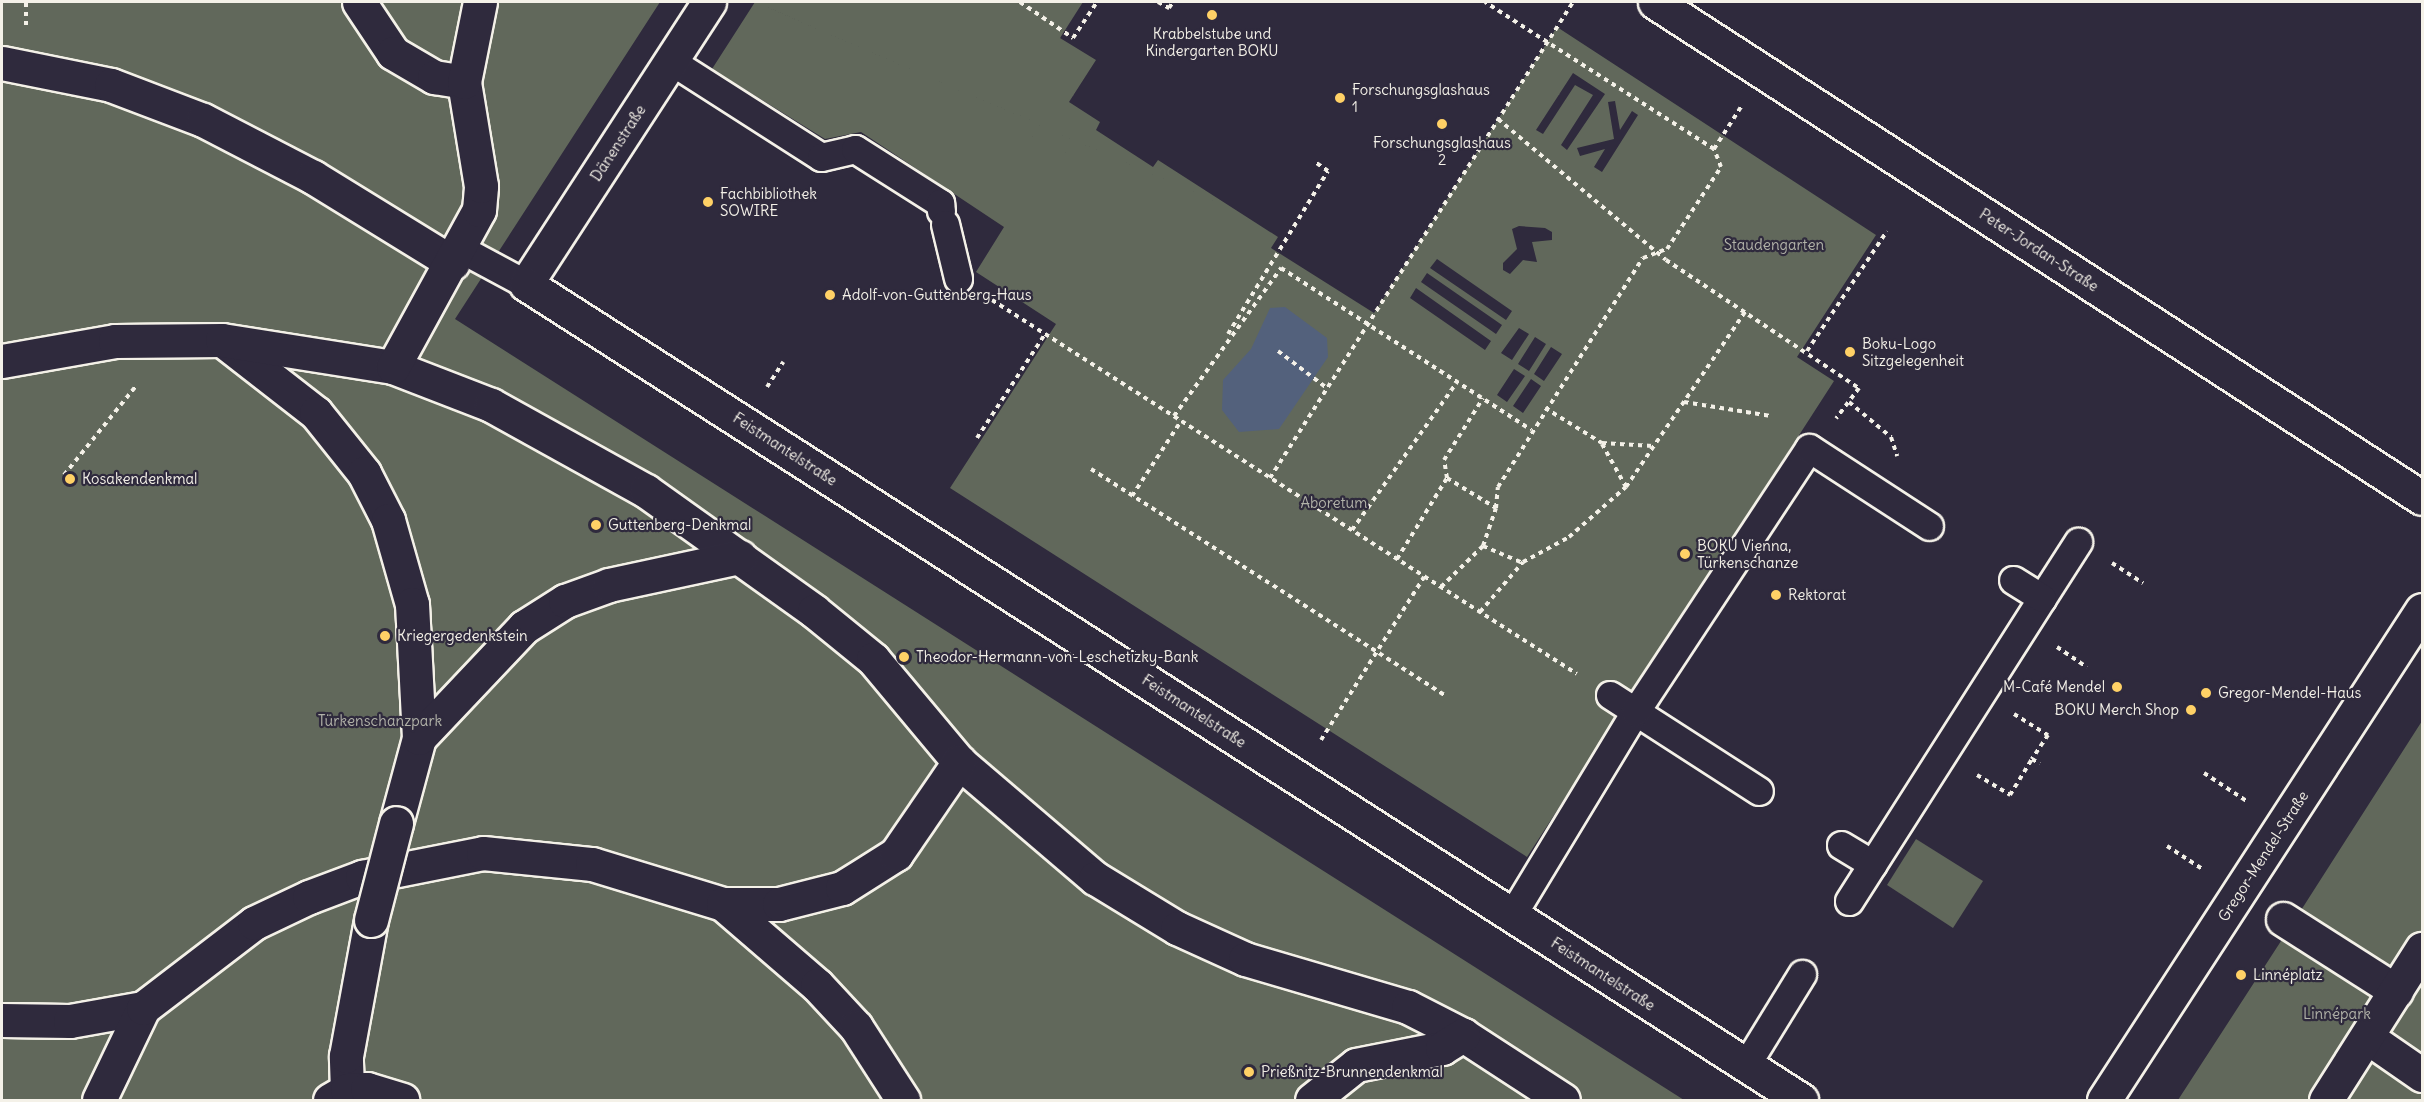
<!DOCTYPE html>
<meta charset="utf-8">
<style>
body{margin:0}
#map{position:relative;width:2424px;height:1102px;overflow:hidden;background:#2f2a3d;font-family:Delius,sans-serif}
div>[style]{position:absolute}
.green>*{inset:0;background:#61685b}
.water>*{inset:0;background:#53617c}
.path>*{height:4px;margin-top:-2px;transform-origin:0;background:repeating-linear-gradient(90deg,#f4f1e8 0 4.5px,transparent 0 9px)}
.roads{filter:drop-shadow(2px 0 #f4f1e8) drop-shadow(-2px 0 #f4f1e8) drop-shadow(0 2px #f4f1e8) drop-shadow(0 -2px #f4f1e8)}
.service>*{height:27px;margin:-13.5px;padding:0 13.5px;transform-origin:13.5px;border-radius:13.5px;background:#2f2a3d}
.pedestrian>*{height:33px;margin:-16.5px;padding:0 16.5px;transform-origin:16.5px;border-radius:16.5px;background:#2f2a3d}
.minor>*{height:33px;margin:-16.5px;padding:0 16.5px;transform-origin:16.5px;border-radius:16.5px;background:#2f2a3d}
.tertiary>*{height:33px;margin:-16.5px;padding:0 16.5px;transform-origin:16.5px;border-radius:16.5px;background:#2f2a3d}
.secondary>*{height:33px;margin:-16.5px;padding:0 16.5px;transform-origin:16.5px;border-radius:16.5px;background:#2f2a3d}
.bridges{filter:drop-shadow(2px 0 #f4f1e8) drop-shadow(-2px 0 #f4f1e8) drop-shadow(0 2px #f4f1e8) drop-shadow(0 -2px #f4f1e8)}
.pedestrian-bridge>*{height:33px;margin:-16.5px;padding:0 16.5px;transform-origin:16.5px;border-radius:16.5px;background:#2f2a3d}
.dots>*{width:16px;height:16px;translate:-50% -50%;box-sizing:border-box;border:3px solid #2f2a3d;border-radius:50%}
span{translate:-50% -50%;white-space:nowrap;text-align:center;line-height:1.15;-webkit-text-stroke:4.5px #2f2a3d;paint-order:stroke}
.poi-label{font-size:15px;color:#f4f1e8}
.left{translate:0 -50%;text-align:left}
.right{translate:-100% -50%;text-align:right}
.street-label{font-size:15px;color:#f4f1e8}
.park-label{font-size:15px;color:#b2b3a9}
.frame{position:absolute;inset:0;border:3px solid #f4f1e8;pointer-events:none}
</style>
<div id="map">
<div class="green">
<div style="clip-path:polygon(2px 2px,660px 2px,455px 319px,1684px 1100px,2px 1100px)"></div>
<div style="clip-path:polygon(evenodd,755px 2px,1083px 2px,1060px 38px,1096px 60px,1069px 102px,1100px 122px,1096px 130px,1153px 167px,1158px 160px,1278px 237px,1271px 248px,1374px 313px,1557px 27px,1876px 235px,1797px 357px,1834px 381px,1527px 857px,950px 488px,1056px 324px,976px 272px,1004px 227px,861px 132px,825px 139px,712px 69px,755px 2px,1573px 73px,1605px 94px,1567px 150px,1561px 145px,1593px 95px,1575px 85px,1543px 134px,1536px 130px,1573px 73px,755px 2px,1615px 101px,1620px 130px,1632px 111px,1638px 115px,1602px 172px,1594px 167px,1605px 149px,1580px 156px,1577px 148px,1614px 139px,1608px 102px,1615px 101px,755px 2px,1519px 226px,1545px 228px,1552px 232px,1552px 240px,1532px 242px,1537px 262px,1523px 260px,1510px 274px,1503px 270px,1503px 263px,1517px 249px,1512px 229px,1519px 226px,755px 2px,1437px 259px,1512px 311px,1506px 320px,1430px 268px,1437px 259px,755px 2px,1427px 273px,1502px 325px,1496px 334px,1421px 282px,1427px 273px,755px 2px,1416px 288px,1491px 341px,1485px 350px,1410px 298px,1416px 288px,755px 2px,1519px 328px,1529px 334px,1512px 360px,1501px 353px,1519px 328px,755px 2px,1535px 337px,1546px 344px,1529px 371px,1518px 364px,1535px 337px,755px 2px,1551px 347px,1562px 354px,1544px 381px,1534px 374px,1551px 347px,755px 2px,1514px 369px,1525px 376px,1507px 402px,1497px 395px,1514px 369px,755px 2px,1531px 379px,1541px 386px,1523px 413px,1513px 406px,1531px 379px)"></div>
<div style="clip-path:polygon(2422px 721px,2422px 1100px,2178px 1100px,2305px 904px)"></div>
<div style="clip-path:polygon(1916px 839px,1983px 881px,1953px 928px,1887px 885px)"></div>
</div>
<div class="water">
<div style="clip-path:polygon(1285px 307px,1327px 338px,1328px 357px,1279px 429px,1239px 432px,1222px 410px,1223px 380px,1251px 349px,1270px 308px)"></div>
</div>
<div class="path">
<div style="left:1020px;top:2px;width:64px;rotate:34.2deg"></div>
<div style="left:1073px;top:38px;width:43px;rotate:-56.3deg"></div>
<div style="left:1158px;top:2px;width:13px;rotate:29deg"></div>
<div style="left:1169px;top:8px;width:7px;rotate:-56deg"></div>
<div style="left:26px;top:25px;width:23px;rotate:-90deg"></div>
<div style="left:1498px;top:119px;width:219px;rotate:40deg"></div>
<div style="left:1666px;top:260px;width:232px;rotate:33.6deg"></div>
<div style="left:1859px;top:388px;width:38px;rotate:127deg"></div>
<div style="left:1714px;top:149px;width:50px;rotate:-57.3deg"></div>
<div style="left:992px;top:300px;width:694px;rotate:32.59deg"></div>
<div style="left:1228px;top:334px;width:191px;rotate:-58.5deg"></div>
<div style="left:1328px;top:171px;width:16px;rotate:-145deg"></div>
<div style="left:1278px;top:351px;width:61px;rotate:37.1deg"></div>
<div style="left:1807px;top:351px;width:144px;rotate:-56.3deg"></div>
<div style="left:767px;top:387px;width:30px;rotate:-57deg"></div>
<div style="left:1684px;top:402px;width:88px;rotate:9.1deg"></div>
<div style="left:1849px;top:402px;width:55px;rotate:39.8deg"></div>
<div style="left:1891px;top:437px;width:20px;rotate:72deg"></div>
<div style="left:1545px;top:408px;width:67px;rotate:31.6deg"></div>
<div style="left:1602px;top:443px;width:51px;rotate:3.4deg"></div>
<div style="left:1174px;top:416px;width:183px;rotate:-54.1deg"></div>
<div style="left:1281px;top:268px;width:298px;rotate:32.9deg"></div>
<div style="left:977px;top:438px;width:124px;rotate:-56.8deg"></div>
<div style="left:1602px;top:444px;width:49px;rotate:60.8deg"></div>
<div style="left:1091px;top:469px;width:419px;rotate:32.6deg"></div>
<div style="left:64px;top:475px;width:116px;rotate:-51deg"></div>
<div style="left:1270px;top:478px;width:564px;rotate:-57.52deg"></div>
<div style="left:1447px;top:478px;width:18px;rotate:-99deg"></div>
<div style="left:1444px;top:460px;width:73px;rotate:-57.8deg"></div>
<div style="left:1132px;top:496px;width:90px;rotate:-56.8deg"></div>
<div style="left:1352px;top:530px;width:181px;rotate:-54.6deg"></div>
<div style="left:1483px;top:546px;width:43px;rotate:23deg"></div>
<div style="left:1397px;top:559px;width:95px;rotate:-58.3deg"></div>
<div style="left:1447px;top:478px;width:57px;rotate:31.5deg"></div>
<div style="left:2112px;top:563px;width:37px;rotate:33deg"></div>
<div style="left:1441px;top:587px;width:59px;rotate:-44.3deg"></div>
<div style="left:1483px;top:546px;width:40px;rotate:-71.1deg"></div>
<div style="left:1496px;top:508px;width:21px;rotate:-85deg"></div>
<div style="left:1498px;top:487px;width:271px;rotate:-57.7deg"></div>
<div style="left:1643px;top:258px;width:26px;rotate:-21deg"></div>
<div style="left:1667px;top:249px;width:98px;rotate:-56.6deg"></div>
<div style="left:1721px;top:167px;width:19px;rotate:-111deg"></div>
<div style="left:1714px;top:149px;width:272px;rotate:-147.3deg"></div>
<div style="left:1480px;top:612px;width:66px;rotate:-49.3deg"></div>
<div style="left:1523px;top:562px;width:52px;rotate:-28.5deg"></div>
<div style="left:1569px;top:537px;width:76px;rotate:-41.3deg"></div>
<div style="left:1626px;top:487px;width:212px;rotate:-55.8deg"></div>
<div style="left:2057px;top:647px;width:36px;rotate:34deg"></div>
<div style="left:2014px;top:714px;width:40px;rotate:32deg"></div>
<div style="left:2048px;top:735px;width:29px;rotate:124deg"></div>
<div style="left:2032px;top:759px;width:9px;rotate:32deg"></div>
<div style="left:1321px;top:740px;width:193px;rotate:-57.7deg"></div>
<div style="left:2204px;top:773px;width:53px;rotate:33.4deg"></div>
<div style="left:1977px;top:775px;width:39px;rotate:31deg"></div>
<div style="left:2010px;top:795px;width:42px;rotate:-58.6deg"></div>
<div style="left:2167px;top:846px;width:44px;rotate:33deg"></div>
</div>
<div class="roads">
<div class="service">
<div style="left:671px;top:61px;width:178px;rotate:32.6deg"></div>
<div style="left:821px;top:157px;width:35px;rotate:-13deg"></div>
<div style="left:855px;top:149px;width:101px;rotate:32.4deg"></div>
<div style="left:940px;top:203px;width:8px;rotate:83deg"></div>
<div style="left:945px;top:224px;width:56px;rotate:76.5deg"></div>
<div style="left:461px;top:249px;width:74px;rotate:28.3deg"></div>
<div style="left:2042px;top:598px;width:67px;rotate:-57.3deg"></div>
<div style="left:1610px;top:695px;width:177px;rotate:32.8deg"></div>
<div style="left:1841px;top:845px;width:37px;rotate:31deg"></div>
<div style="left:1849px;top:901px;width:359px;rotate:-57.5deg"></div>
<div style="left:2042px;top:598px;width:34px;rotate:-148deg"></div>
<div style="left:1512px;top:915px;width:237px;rotate:-58.8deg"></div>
<div style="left:1635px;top:712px;width:316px;rotate:-56.6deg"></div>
<div style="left:1809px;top:448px;width:143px;rotate:33deg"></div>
<div style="left:1746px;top:1065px;width:107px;rotate:-58.4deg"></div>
</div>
<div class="pedestrian">
<div style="left:359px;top:2px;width:61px;rotate:56.3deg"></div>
<div style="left:393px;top:53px;width:48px;rotate:30.3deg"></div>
<div style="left:434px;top:77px;width:30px;rotate:9deg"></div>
<div style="left:2px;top:63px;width:111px;rotate:11.4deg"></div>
<div style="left:111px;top:85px;width:98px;rotate:20.8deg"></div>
<div style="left:203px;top:120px;width:124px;rotate:27.4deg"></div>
<div style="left:313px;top:177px;width:164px;rotate:31.6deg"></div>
<div style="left:226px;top:343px;width:114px;rotate:37.9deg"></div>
<div style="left:316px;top:413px;width:77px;rotate:51.3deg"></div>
<div style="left:364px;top:473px;width:53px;rotate:62.9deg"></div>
<div style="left:388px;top:520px;width:87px;rotate:74.1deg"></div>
<div style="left:412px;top:604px;width:134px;rotate:87deg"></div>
<div style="left:419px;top:738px;width:88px;rotate:105.1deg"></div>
<div style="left:2px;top:361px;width:115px;rotate:-10deg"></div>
<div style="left:115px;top:341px;width:107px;rotate:-0.5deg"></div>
<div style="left:222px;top:340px;width:173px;rotate:9deg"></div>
<div style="left:393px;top:367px;width:105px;rotate:21.2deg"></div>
<div style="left:491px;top:405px;width:177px;rotate:29deg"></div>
<div style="left:646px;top:491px;width:206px;rotate:35.5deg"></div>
<div style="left:814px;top:611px;width:76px;rotate:39.1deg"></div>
<div style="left:873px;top:659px;width:134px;rotate:50.1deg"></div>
<div style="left:959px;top:762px;width:179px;rotate:40.5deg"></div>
<div style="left:1095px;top:878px;width:96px;rotate:31.4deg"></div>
<div style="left:1177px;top:928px;width:75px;rotate:24.5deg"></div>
<div style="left:1245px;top:959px;width:170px;rotate:16.4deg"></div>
<div style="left:1408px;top:1007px;width:62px;rotate:27deg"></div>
<div style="left:1463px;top:1035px;width:119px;rotate:33deg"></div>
<div style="left:393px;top:367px;width:179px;rotate:-61.3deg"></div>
<div style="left:479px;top:210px;width:24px;rotate:-85deg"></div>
<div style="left:481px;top:186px;width:105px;rotate:-99.3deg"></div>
<div style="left:464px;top:82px;width:82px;rotate:-78.7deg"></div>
<div style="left:419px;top:738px;width:153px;rotate:-46.6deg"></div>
<div style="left:524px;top:627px;width:49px;rotate:-32.4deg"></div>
<div style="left:565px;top:601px;width:47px;rotate:-20deg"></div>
<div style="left:609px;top:585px;width:134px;rotate:-12.1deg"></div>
<div style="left:723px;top:904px;width:124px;rotate:40.8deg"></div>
<div style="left:817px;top:985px;width:57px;rotate:47.1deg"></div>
<div style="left:856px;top:1027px;width:87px;rotate:57.2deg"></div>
<div style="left:2283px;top:919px;width:134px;rotate:32.5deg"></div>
<div style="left:2px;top:1020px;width:68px;rotate:0.8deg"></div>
<div style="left:70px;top:1021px;width:74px;rotate:-10.1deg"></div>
<div style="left:2367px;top:1037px;width:67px;rotate:34.6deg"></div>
<div style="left:347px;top:1090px;width:34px;rotate:-92deg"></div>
<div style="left:346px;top:1056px;width:138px;rotate:-79.6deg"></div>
<div style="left:99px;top:1100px;width:102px;rotate:-64.4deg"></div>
<div style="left:143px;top:1008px;width:140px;rotate:-37.4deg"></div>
<div style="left:254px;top:923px;width:61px;rotate:-25.3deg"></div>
<div style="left:309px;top:897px;width:57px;rotate:-20.7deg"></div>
<div style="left:362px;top:877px;width:123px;rotate:-11.2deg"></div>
<div style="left:483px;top:853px;width:110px;rotate:5.8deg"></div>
<div style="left:592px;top:864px;width:137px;rotate:17deg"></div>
<div style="left:723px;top:904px;width:56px"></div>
<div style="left:779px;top:904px;width:65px;rotate:-14.3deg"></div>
<div style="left:842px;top:888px;width:64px;rotate:-32.2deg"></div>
<div style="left:896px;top:854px;width:112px;rotate:-55.6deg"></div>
<div style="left:330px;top:1100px;width:20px;rotate:-30deg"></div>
<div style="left:347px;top:1090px;width:20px;rotate:-3deg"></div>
<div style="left:367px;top:1089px;width:37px;rotate:17deg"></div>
<div style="left:1312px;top:1100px;width:56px;rotate:-38.5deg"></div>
<div style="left:1356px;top:1065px;width:88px;rotate:-11.2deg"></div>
<div style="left:1442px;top:1048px;width:25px;rotate:-32deg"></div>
<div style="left:2326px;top:1100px;width:179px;rotate:-57.6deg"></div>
</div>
<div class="minor">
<div style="left:709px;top:2px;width:336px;rotate:123deg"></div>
<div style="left:526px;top:284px;width:1514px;rotate:32.62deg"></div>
</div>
<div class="tertiary">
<div style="left:2104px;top:1100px;width:584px;rotate:-57.02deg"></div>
</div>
<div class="secondary">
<div style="left:1655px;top:2px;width:913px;rotate:32.89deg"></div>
</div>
</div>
<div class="bridges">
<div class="pedestrian-bridge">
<div style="left:371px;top:920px;width:100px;rotate:-75.5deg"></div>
</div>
</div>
<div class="dots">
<div style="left:1212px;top:15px;background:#ffd166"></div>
<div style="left:1340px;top:98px;background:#ffd166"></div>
<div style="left:1442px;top:124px;background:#ffd166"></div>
<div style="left:708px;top:202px;background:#ffd166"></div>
<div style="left:830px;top:295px;background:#ffd166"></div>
<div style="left:1850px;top:352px;background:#ffd166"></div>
<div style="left:70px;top:479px;background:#ffd166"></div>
<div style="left:596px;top:525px;background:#ffd166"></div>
<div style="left:1685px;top:554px;background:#ffd166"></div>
<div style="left:1776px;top:595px;background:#ffd166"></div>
<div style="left:385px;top:636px;background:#ffd166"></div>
<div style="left:904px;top:657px;background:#ffd166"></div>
<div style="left:2117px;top:687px;background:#ffd166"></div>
<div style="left:2206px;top:693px;background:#ffd166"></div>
<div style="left:2191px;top:710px;background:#ffd166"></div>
<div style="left:2241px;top:975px;background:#ffd166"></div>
<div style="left:1249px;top:1072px;background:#ffd166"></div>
</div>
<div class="poi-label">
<span style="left:1212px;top:42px">Krabbelstube und<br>Kindergarten BOKU</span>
<span class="left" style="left:1352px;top:98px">Forschungsglashaus<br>1</span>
<span style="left:1442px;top:151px">Forschungsglashaus<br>2</span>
<span class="left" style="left:720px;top:202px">Fachbibliothek<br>SOWIRE</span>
<span class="left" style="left:842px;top:295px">Adolf-von-Guttenberg-Haus</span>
<span class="left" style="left:1862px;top:352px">Boku-Logo<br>Sitzgelegenheit</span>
<span class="left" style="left:82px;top:479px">Kosakendenkmal</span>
<span class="left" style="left:608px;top:525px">Guttenberg-Denkmal</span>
<span class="left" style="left:1697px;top:554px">BOKU Vienna,<br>Türkenschanze</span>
<span class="left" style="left:1788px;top:595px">Rektorat</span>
<span class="left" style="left:397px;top:636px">Kriegergedenkstein</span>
<span class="left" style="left:916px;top:657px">Theodor-Hermann-von-Leschetizky-Bank</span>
<span class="right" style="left:2105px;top:687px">M-Café Mendel</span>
<span class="left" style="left:2218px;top:693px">Gregor-Mendel-Haus</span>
<span class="right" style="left:2179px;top:710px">BOKU Merch Shop</span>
<span class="left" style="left:2253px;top:975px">Linnéplatz</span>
<span class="left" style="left:1261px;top:1072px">Prießnitz-Brunnendenkmal</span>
</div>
<div class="street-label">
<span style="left:618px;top:143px;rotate:-57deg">Dänenstraße</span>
<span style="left:2039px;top:250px;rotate:33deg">Peter-Jordan-Straße</span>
<span style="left:785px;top:449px;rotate:33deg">Feistmantelstraße</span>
<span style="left:1194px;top:711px;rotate:33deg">Feistmantelstraße</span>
<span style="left:2263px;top:856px;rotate:-57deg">Gregor-Mendel-Straße</span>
<span style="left:1603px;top:974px;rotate:33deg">Feistmantelstraße</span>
</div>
<div class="park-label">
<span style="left:1774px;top:245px">Staudengarten</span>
<span style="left:1334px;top:503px">Aboretum</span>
<span style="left:380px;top:721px">Türkenschanzpark</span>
<span style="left:2337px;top:1014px">Linnépark</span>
</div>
<div class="frame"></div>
</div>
